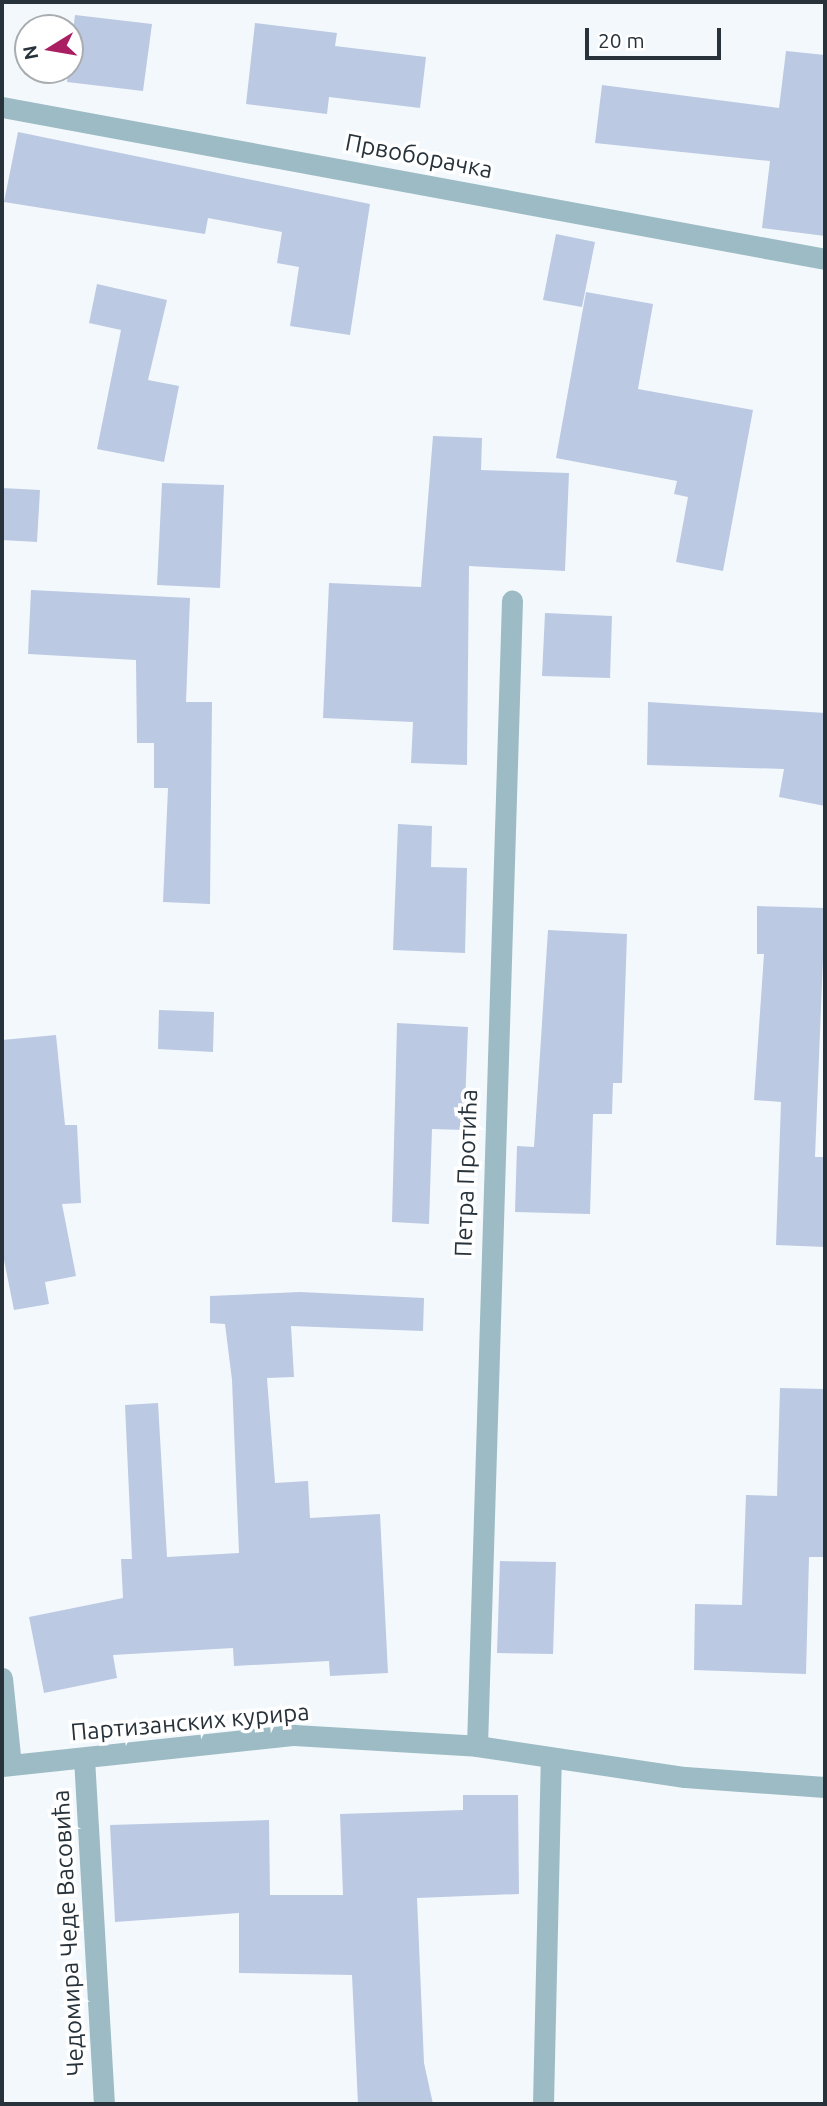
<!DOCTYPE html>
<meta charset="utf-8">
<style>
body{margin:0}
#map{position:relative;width:827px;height:2106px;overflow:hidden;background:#f3f8fc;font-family:Ubuntu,sans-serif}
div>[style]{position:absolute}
.building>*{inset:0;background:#bbc9e3}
.minor>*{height:21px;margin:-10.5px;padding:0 10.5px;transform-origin:10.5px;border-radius:10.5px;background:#9cbbc4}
span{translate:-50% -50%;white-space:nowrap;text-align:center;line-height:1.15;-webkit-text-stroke:7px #fff;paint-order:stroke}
.street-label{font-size:24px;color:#27323a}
.frame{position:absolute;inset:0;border:4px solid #27323a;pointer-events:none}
.north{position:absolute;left:14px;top:14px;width:70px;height:70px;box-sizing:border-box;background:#fff;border:2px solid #a9adb0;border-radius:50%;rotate:259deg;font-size:19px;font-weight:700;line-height:28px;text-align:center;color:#27323a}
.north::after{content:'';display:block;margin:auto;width:24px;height:32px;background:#aa1f62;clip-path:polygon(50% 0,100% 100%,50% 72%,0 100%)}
.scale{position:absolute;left:585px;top:28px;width:136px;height:32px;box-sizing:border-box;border:4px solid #27323a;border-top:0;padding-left:9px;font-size:21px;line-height:24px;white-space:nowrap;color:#27323a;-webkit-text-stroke:5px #fff;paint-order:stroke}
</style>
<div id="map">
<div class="building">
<div style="clip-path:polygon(75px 15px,152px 24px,143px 91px,67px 82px)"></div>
<div style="clip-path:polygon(255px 23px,337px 33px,335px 46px,426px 57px,420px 108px,329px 97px,327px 114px,246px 104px)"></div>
<div style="clip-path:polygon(786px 51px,825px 55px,825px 236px,762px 228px,770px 161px,595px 143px,602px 85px,779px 108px)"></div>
<div style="clip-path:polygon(18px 132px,370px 204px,350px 335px,290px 326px,299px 267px,277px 263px,282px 232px,208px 218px,205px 234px,4px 202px)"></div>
<div style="clip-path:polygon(556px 234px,595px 242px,582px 307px,543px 300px)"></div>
<div style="clip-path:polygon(97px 284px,167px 300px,148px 380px,179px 386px,164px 462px,97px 449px,121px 330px,89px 323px)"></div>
<div style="clip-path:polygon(586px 292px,653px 304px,638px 389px,753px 410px,723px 571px,676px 562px,688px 497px,674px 494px,677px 481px,556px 458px)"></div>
<div style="clip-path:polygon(433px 436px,482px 438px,481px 470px,569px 473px,565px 571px,469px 566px,467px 765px,411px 763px,413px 722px,323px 718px,329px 583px,421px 587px)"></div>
<div style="clip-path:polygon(162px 483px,224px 485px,220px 588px,157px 585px)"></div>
<div style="clip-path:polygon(2px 488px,40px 490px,37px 542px,2px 540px)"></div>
<div style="clip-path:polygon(31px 590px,190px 598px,186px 702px,212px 702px,210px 904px,163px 902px,168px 788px,154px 788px,154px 743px,137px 743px,136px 660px,28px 654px)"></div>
<div style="clip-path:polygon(545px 613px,612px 616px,610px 678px,542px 676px)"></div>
<div style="clip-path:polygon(648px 702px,825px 713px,825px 806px,779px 797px,784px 769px,647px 765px)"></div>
<div style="clip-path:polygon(398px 824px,432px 826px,431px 867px,467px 868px,465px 953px,393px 950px)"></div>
<div style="clip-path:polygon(757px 906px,825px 908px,815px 1157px,825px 1157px,825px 1247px,776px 1245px,781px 1102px,754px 1100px,764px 954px,757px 954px)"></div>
<div style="clip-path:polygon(548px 930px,627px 934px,622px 1083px,613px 1083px,612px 1114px,593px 1114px,590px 1214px,515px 1212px,517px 1146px,534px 1147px)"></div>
<div style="clip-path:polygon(159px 1010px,214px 1012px,213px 1052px,158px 1049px)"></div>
<div style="clip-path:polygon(397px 1023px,468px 1027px,464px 1130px,432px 1129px,429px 1224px,392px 1222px)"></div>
<div style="clip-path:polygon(56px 1035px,65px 1125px,77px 1125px,81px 1203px,62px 1204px,76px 1276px,45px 1282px,49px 1304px,14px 1310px,2px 1250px,2px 1040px)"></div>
<div style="clip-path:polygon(300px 1292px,424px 1298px,423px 1331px,291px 1326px,294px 1377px,267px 1378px,275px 1483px,308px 1481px,310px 1518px,380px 1514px,388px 1673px,330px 1676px,329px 1661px,234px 1666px,233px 1648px,113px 1655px,117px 1678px,44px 1693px,29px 1617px,123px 1598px,121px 1559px,132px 1559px,125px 1405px,158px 1403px,167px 1557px,239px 1553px,232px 1380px,225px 1324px,210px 1323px,210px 1296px)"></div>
<div style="clip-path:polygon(780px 1388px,825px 1389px,825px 1557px,809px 1557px,806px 1674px,694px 1670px,695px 1604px,742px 1605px,746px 1495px,777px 1496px)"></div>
<div style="clip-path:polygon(500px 1561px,556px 1562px,553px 1654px,497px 1653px)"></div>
<div style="clip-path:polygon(463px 1795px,518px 1795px,519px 1894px,417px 1898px,424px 2063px,433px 2104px,358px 2104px,352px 1975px,239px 1973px,239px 1913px,115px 1922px,110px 1825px,269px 1820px,270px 1895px,343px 1895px,340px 1814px,463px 1810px)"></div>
</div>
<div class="minor">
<div style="left:2px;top:107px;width:837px;rotate:10.46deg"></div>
<div style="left:2px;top:1678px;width:87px;rotate:84.1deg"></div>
<div style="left:477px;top:1746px;width:1146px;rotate:-88.25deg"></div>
<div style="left:84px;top:1758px;width:347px;rotate:86.7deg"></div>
<div style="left:2px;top:1766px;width:294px;rotate:-6.1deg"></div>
<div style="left:294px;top:1735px;width:183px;rotate:3.4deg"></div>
<div style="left:477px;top:1746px;width:210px;rotate:8.5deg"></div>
<div style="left:685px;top:1777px;width:140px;rotate:4.1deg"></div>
<div style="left:543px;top:2104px;width:345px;rotate:-88.7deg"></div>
</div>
<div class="street-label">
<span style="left:419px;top:156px;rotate:11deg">Првоборачка</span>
<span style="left:466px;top:1173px;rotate:-88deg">Петра Протића</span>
<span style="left:190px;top:1722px;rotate:-5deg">Партизанских курира</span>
<span style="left:68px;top:1933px;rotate:-93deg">Чедомира Чеде Васовића</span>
</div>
<div class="frame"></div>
<div class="north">N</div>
<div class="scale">20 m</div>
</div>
